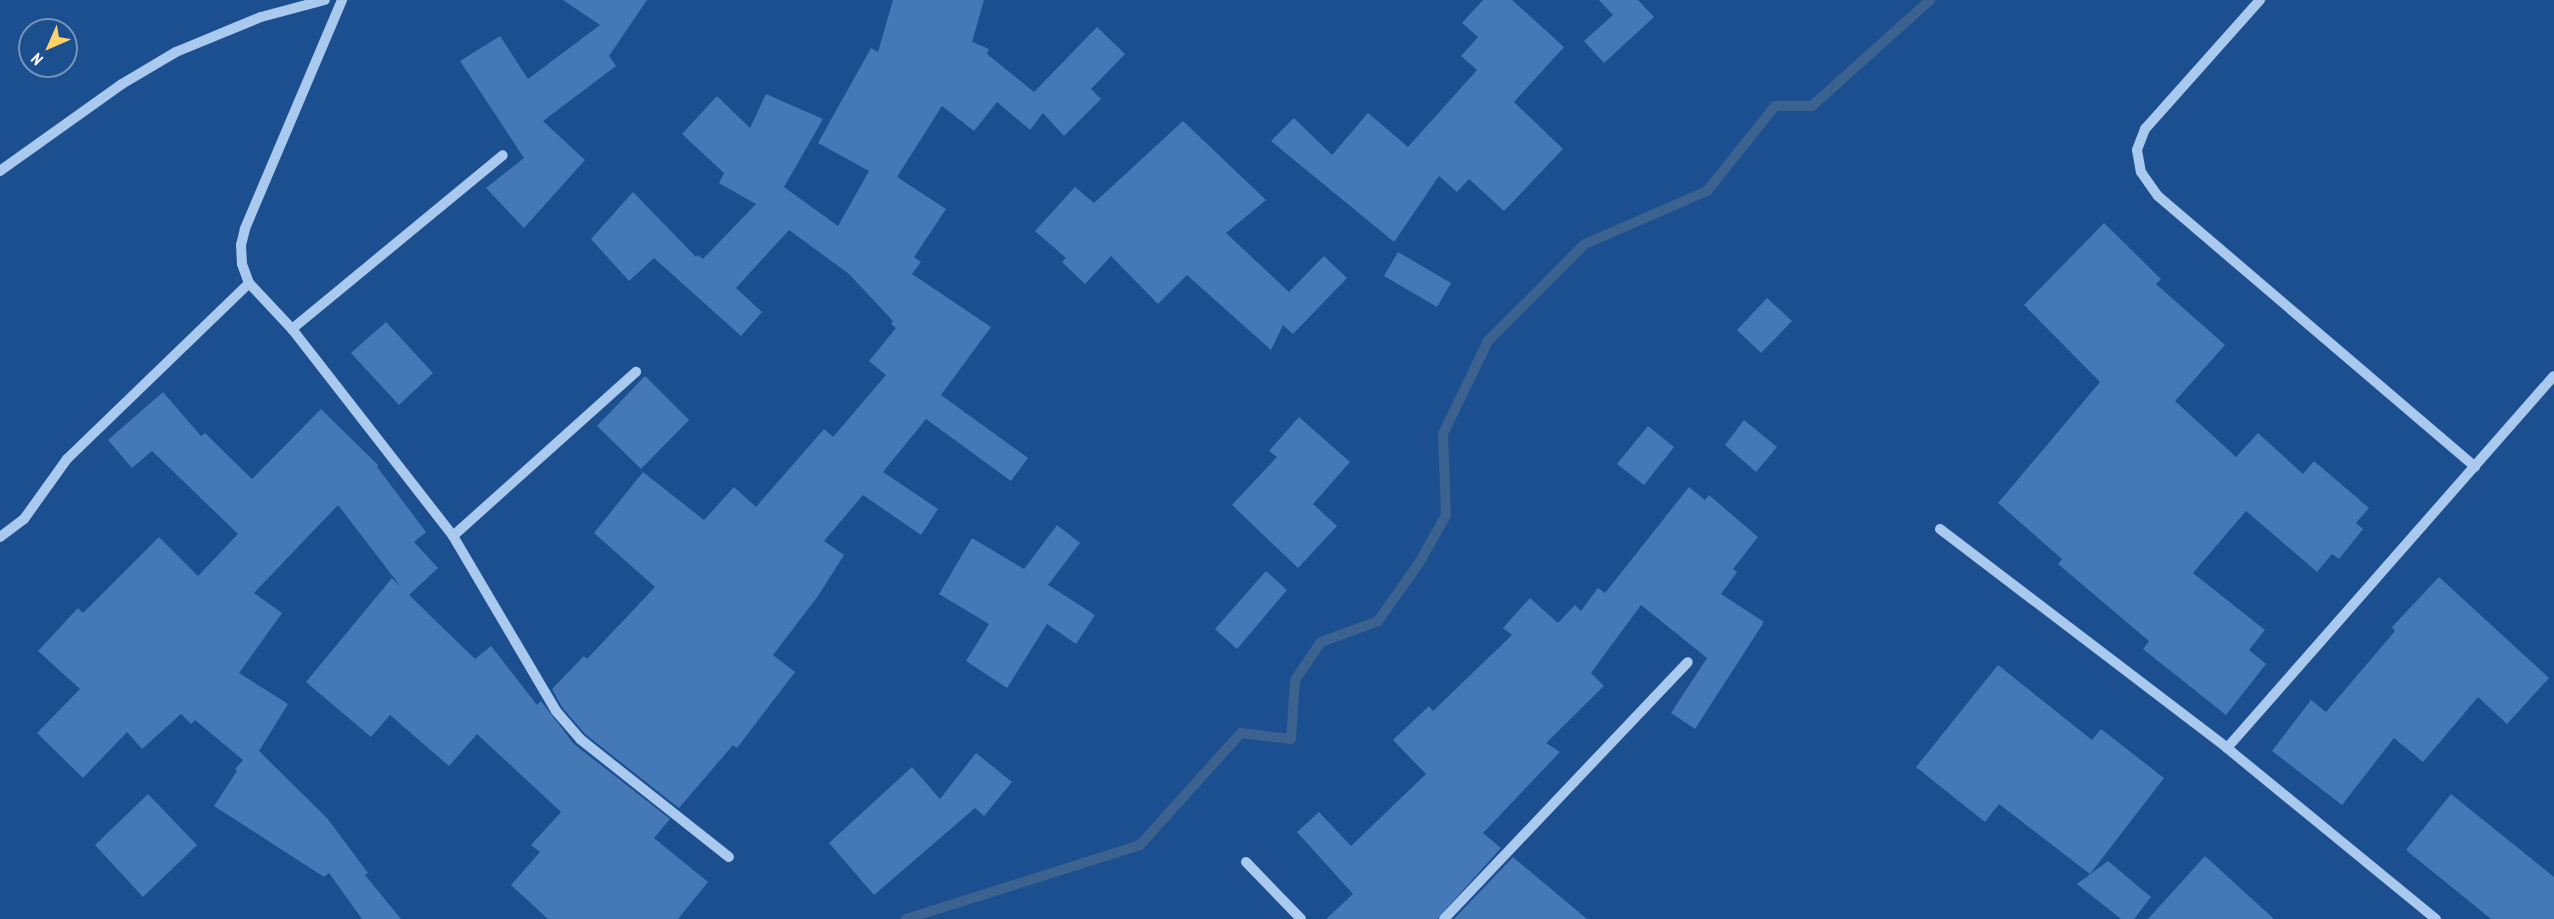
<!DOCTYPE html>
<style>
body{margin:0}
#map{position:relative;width:2554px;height:919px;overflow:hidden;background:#1b4f8f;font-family:"PT Sans Narrow",sans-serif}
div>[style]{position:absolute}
.stream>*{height:10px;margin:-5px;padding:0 5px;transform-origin:5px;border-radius:5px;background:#3c6290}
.building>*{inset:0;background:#4478b7}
.minor>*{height:10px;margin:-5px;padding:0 5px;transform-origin:5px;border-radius:5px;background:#a9c9ee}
span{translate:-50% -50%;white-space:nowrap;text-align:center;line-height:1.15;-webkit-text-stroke:4.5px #1b4f8f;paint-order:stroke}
.north{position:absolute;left:18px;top:18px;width:60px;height:60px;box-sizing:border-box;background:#1b4f8f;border:2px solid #7695bc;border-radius:50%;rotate:225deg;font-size:16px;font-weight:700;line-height:24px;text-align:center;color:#fff}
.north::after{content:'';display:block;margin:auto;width:21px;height:27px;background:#ffd166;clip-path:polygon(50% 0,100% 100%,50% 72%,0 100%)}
</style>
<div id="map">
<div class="stream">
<div style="left:906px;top:919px;width:245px;rotate:-17.5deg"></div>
<div style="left:1140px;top:845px;width:151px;rotate:-48deg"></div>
<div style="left:1241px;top:733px;width:50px;rotate:6.8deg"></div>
<div style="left:1291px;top:739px;width:59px;rotate:-86.1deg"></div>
<div style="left:1295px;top:680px;width:46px;rotate:-55.6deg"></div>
<div style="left:1321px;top:642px;width:61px;rotate:-20.2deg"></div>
<div style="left:1378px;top:621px;width:71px;rotate:-54.7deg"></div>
<div style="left:1419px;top:563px;width:55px;rotate:-60.6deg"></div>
<div style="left:1446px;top:515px;width:81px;rotate:-92.1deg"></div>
<div style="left:1443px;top:434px;width:103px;rotate:-64.2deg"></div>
<div style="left:1488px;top:341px;width:137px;rotate:-45deg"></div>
<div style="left:1585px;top:244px;width:133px;rotate:-23.5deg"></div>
<div style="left:1707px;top:191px;width:109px;rotate:-51.3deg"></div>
<div style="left:1775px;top:106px;width:37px"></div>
<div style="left:1812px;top:106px;width:159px;rotate:-41.9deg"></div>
</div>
<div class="building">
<div style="clip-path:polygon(563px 0,647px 0,609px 56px,616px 66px,543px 121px,585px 160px,524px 228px,486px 188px,524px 158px,460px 61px,500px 36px,528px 79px,600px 25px)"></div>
<div style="clip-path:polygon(893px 0,984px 0,972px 42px,989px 49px,987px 54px,1034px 92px,1097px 27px,1125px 54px,1091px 89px,1101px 99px,1064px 136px,1043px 113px,1030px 130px,997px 102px,974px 131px,942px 106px,897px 177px,946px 209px,914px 257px,921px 262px,912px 274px,991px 327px,941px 395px,1028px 458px,1011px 481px,926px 419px,883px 472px,938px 509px,921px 535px,863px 495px,824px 541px,844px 555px,818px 596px,773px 655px,795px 672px,737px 748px,733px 745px,679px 808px,585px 734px,562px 707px,552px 689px,584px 656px,587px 659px,655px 587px,594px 533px,643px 472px,704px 520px,734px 487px,756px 507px,824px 429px,833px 437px,886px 375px,869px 361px,896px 328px,891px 324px,893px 321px,849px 274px,789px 230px,736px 288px,762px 312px,741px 336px,654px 258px,629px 281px,591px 239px,633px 192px,696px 257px,698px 255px,703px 259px,756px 204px,719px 183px,724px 173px,682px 134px,717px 96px,750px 128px,766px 94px,823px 119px,784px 187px,838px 226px,869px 171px,818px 143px,871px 48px,878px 52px)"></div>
<div style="clip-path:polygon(1483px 0,1512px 0,1564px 47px,1514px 102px,1563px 149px,1504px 211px,1469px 179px,1457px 192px,1439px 176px,1394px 242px,1271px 141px,1294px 118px,1332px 155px,1368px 113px,1408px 147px,1477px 70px,1461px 56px,1478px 37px,1462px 23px)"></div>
<div style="clip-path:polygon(1599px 0,1638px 0,1654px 17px,1604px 63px,1584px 41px,1613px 15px)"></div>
<div style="clip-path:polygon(1183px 121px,1266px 200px,1226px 233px,1289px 292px,1324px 256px,1347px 278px,1293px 334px,1283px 325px,1271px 350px,1187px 275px,1158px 304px,1111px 256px,1085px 284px,1062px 262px,1066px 258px,1035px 231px,1075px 187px,1094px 203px)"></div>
<div style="clip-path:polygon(2104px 223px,2161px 279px,2156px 284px,2225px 345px,2175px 401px,2236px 457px,2258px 433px,2303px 474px,2314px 461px,2369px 508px,2356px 523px,2363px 529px,2339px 559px,2332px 554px,2317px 572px,2246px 511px,2193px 573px,2265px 630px,2249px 650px,2266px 664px,2226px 715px,2143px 649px,2149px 641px,2058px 564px,2062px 559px,1998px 503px,2100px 382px,2024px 305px)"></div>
<div style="clip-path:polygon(1398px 252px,1451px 283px,1437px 307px,1384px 276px)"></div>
<div style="clip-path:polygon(1767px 298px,1792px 321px,1761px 353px,1737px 330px)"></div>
<div style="clip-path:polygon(386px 322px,433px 373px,399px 405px,351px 353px)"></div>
<div style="clip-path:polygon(645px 376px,689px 420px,641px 469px,597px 426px)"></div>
<div style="clip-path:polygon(163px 392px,201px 436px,205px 433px,252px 479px,321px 409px,378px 465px,377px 467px,426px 532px,414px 542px,438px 568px,409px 595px,475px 659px,491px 646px,537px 705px,541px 701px,574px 744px,670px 819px,654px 838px,708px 882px,678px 919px,548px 919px,511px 885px,540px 852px,531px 845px,561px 812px,477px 734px,449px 766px,390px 715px,371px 737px,306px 682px,392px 578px,401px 587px,338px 505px,254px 593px,282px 613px,239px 673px,288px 704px,259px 751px,327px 818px,368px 873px,365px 875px,401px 919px,362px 919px,329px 873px,324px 877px,214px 806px,237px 771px,235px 769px,243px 760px,195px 720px,191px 724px,181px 714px,142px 749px,127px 732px,83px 778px,37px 733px,80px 689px,38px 651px,78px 608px,83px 613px,159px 537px,198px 576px,238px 534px,152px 451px,132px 468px,108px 440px)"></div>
<div style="clip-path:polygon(1299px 417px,1350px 462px,1313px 504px,1337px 526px,1298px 568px,1232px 505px,1277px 457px,1269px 451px)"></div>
<div style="clip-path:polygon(1744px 420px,1777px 447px,1756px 472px,1725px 445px)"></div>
<div style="clip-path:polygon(1648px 426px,1674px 447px,1644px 485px,1617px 464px)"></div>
<div style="clip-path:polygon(1689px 487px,1705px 500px,1709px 495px,1758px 537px,1733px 569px,1737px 572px,1721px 594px,1764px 622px,1695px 729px,1671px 713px,1707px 658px,1641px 605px,1591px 673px,1604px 686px,1546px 743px,1560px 752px,1483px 833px,1501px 848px,1437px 919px,1326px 919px,1353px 894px,1297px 832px,1319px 812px,1351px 846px,1426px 774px,1393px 740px,1429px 706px,1433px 711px,1512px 635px,1503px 628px,1530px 598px,1558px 623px,1575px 605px,1581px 611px,1598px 588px,1605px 593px)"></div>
<div style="clip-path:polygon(1057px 525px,1080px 543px,1048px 585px,1095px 615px,1076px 644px,1047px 624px,1007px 688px,966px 661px,989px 624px,939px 594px,972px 538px,1024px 569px)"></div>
<div style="clip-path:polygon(1266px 571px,1287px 590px,1237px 649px,1215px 629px)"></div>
<div style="clip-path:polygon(2439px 577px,2549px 678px,2507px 724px,2478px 697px,2423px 762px,2394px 738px,2342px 805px,2272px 751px,2311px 700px,2326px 712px,2395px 631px,2392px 627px)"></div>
<div style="clip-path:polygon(1998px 665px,2092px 740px,2101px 729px,2164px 778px,2090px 874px,1999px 804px,1985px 822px,1916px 767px)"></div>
<div style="clip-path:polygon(976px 753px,1012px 782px,984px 816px,975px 808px,874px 895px,829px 843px,912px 767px,940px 799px)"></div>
<div style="clip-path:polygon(148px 794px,197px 845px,143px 897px,95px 845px)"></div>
<div style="clip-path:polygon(2451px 794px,2554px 877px,2554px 919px,2491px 919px,2406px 850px)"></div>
<div style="clip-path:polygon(2205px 856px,2274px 919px,2148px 919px)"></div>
<div style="clip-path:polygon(1513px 857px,1587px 919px,1454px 919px)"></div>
<div style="clip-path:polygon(2108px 861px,2151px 897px,2134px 919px,2121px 919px,2077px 884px)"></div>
</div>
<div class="minor">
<div style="left:342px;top:0;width:249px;rotate:113deg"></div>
<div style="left:245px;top:229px;width:16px;rotate:104deg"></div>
<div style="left:241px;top:245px;width:19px;rotate:87deg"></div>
<div style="left:242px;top:264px;width:20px;rotate:70deg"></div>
<div style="left:249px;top:283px;width:63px;rotate:46.9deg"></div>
<div style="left:292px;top:329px;width:262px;rotate:52.1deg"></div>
<div style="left:453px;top:536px;width:203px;rotate:59.5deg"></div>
<div style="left:556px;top:711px;width:37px;rotate:49deg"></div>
<div style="left:580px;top:739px;width:190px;rotate:38.4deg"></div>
<div style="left:2260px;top:0;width:173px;rotate:131.7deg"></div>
<div style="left:2145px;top:129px;width:22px;rotate:111deg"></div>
<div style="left:2137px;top:150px;width:22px;rotate:80deg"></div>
<div style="left:2141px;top:172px;width:29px;rotate:55deg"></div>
<div style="left:2158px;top:196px;width:417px;rotate:40.5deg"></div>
<div style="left:0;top:171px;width:150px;rotate:-35.5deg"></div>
<div style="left:122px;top:84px;width:63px;rotate:-30.7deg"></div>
<div style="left:176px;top:52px;width:92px;rotate:-22.4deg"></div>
<div style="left:261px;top:17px;width:66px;rotate:-14.9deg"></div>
<div style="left:292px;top:329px;width:273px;rotate:-39.5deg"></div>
<div style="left:1940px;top:529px;width:361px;rotate:37.3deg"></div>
<div style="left:2227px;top:748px;width:270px;rotate:39.3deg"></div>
<div style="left:453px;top:536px;width:246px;rotate:-41.9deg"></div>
<div style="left:0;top:537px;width:30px;rotate:-37deg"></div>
<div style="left:24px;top:519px;width:74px;rotate:-54.4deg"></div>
<div style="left:67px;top:459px;width:253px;rotate:-44deg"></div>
<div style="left:2227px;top:748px;width:495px;rotate:-48.7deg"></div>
<div style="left:1246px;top:862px;width:79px;rotate:46deg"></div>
<div style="left:1444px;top:919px;width:354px;rotate:-46.5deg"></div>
</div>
<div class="north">N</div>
</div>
